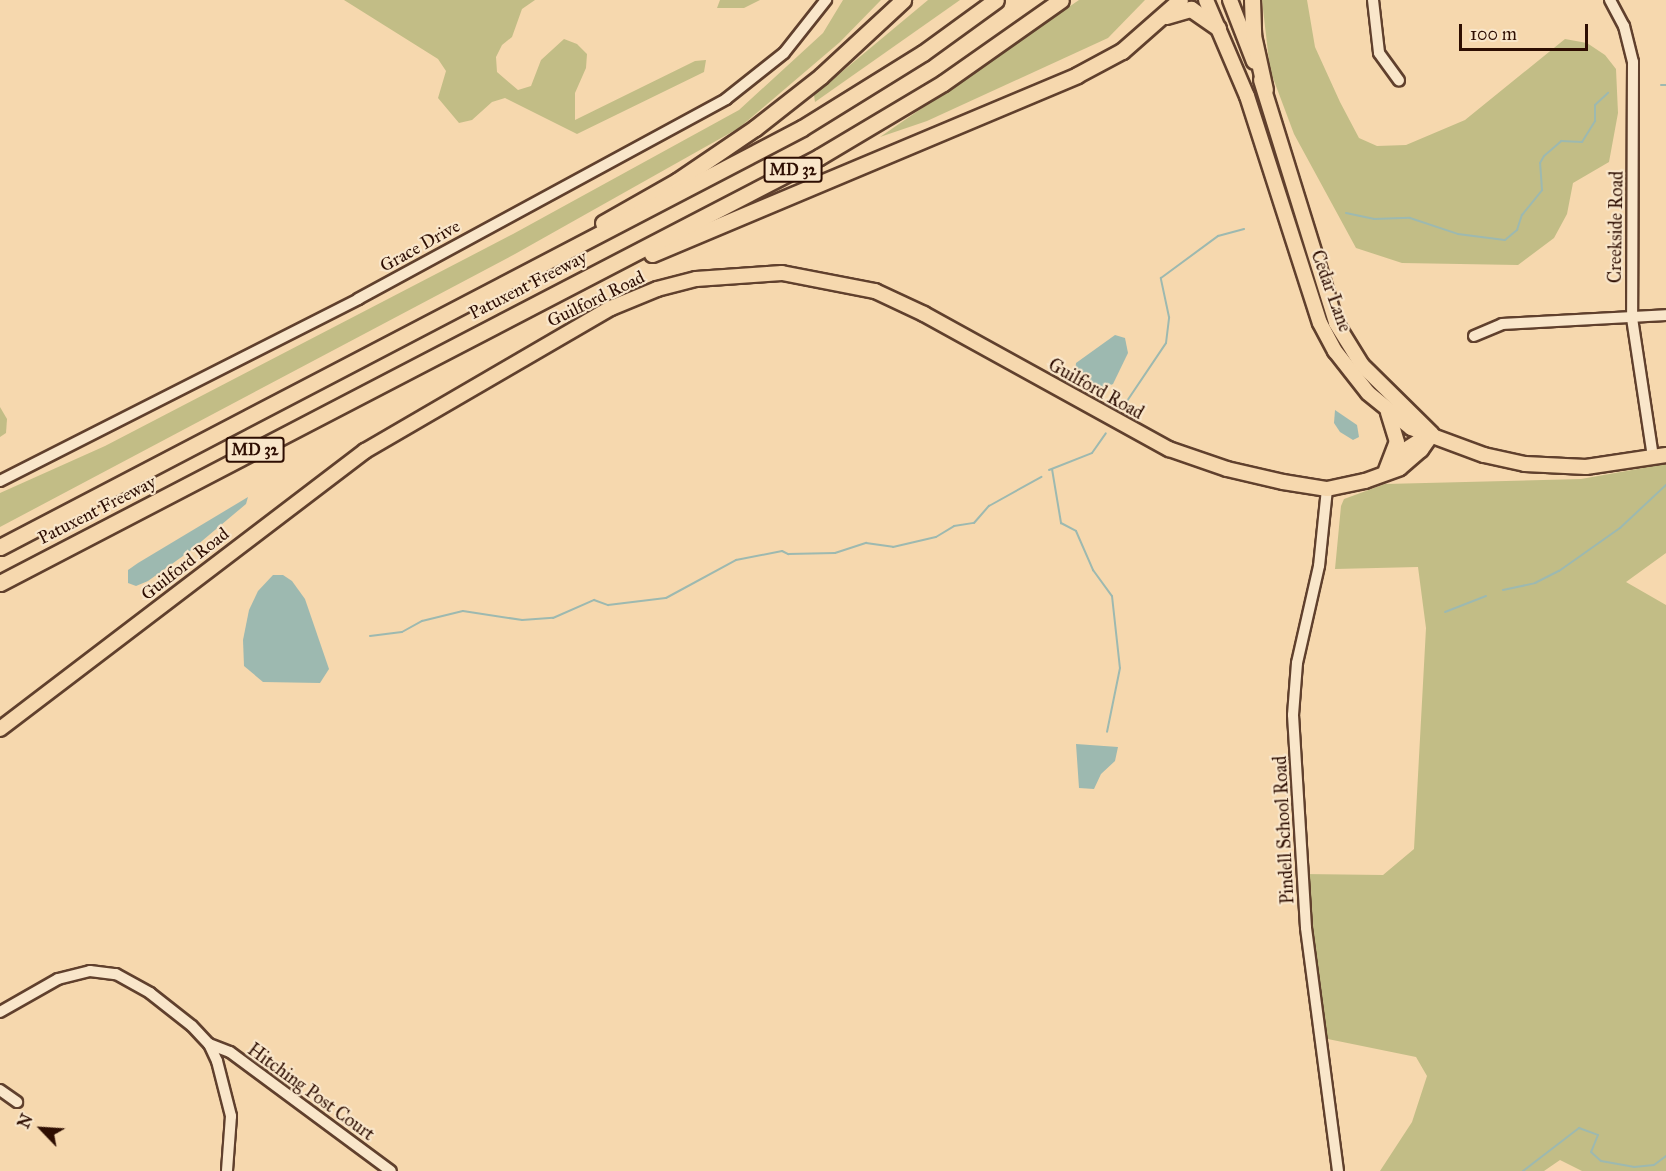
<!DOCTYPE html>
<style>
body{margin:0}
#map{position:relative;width:1666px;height:1171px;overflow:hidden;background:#f6d8ae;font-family:"IM FELL Great Primer",serif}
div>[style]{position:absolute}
.green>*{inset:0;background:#c2bd86}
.water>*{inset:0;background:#9db9b0}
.stream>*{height:2px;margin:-1px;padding:0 1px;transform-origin:1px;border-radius:1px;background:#9db9b0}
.roads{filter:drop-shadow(2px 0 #60402d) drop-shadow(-2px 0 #60402d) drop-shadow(0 2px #60402d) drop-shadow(0 -2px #60402d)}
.minor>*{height:10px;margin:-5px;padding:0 5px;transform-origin:5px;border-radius:5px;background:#f9e6ca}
.major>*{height:14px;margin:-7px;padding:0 7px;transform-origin:7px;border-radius:7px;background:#f6d8ae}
.highway>*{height:15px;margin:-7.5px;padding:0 7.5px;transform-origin:7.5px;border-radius:7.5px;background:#f6d8ae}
span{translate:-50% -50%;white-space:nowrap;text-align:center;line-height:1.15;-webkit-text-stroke:4.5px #f9e6ca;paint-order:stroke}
.shield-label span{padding:2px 4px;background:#f9e6ca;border:2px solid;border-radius:4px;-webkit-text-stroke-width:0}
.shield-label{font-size:16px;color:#2e0e02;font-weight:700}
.street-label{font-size:18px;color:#2e0e02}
.north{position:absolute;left:12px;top:1099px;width:60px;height:60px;-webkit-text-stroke:4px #f9e6ca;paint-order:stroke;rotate:295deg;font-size:16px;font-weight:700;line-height:24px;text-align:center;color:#2e0e02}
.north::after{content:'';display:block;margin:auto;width:21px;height:27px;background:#2e0e02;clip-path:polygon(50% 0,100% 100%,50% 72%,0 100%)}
.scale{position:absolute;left:1459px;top:24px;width:129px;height:27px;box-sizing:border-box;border:3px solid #2e0e02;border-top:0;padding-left:8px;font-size:18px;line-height:21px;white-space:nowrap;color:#2e0e02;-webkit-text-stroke:4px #f9e6ca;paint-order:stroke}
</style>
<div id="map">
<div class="green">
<div style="clip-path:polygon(344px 0,535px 0,522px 9px,512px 37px,502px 45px,496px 57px,497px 72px,518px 90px,531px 86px,541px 60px,564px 39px,577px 44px,587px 54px,586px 68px,575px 93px,575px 120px,695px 61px,706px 60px,704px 72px,577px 134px,505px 98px,492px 102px,472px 120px,459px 123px,438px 98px,446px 71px,438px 59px)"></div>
<div style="clip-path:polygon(720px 0,760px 0,744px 8px,717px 8px)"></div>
<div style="clip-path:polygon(843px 0,881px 0,840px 42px,739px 128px,515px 254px,0 527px,0 493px,105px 446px,513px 234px,739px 110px,823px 33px)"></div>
<div style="clip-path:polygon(928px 0,960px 0,815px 102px,814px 95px)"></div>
<div style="clip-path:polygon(1079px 0,1145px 0,1108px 38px,927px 121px,880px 137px)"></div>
<div style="clip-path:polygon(1307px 0,1315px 47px,1340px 102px,1359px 138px,1377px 146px,1406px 145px,1465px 120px,1565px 39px,1587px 43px,1605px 55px,1616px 69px,1618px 113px,1609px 162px,1573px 183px,1567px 214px,1554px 238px,1518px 265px,1402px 263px,1356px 248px,1294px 134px,1270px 70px,1262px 0)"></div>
<div style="clip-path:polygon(0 407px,7px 419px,6px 433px,0 437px)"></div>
<div style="clip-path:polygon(1666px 464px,1666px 553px,1626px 582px,1666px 605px,1666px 1171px,1582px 1171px,1560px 1160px,1544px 1171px,1380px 1171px,1412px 1122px,1427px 1076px,1416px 1057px,1318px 1037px,1303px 874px,1383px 875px,1414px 849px,1426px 628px,1418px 567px,1335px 569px,1341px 506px,1344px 499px,1385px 484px,1581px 479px)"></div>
</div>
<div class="water">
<div style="clip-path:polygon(1115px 335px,1125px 338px,1128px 353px,1113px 384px,1102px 389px,1075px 374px,1076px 363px)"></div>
<div style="clip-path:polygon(1335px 410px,1357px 425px,1359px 437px,1353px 440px,1340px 432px,1334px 423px)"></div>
<div style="clip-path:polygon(248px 497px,246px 504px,190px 551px,148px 581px,136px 586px,128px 583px,128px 570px,138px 563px)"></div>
<div style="clip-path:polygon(273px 575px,283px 575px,292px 581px,305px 599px,329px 669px,320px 683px,263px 682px,244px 666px,243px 640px,249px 610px,258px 591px)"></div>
<div style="clip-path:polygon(1076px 744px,1118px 747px,1115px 761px,1101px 774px,1094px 789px,1079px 788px)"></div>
</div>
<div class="stream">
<div style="left:1661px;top:85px;width:5px"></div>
<div style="left:1346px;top:213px;width:29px;rotate:12deg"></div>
<div style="left:1374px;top:219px;width:36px;rotate:-2deg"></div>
<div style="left:1410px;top:218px;width:51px;rotate:18.4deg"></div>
<div style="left:1458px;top:234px;width:47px;rotate:7.3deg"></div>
<div style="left:1505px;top:240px;width:16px;rotate:-40deg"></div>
<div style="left:1517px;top:230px;width:16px;rotate:-72deg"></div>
<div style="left:1522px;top:215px;width:32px;rotate:-51deg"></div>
<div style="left:1542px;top:190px;width:27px;rotate:-94deg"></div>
<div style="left:1540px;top:163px;width:8px;rotate:-60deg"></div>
<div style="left:1544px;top:156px;width:23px;rotate:-41deg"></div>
<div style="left:1561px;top:141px;width:21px;rotate:3deg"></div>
<div style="left:1582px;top:142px;width:25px;rotate:-58deg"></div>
<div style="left:1595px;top:121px;width:16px;rotate:-90deg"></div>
<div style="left:1595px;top:105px;width:18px;rotate:-43deg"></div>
<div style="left:1123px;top:407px;width:77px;rotate:-56.1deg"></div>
<div style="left:1166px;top:343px;width:26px;rotate:-83deg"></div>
<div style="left:1169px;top:317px;width:40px;rotate:-102deg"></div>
<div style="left:1161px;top:278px;width:71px;rotate:-36.4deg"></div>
<div style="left:1218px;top:236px;width:27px;rotate:-15deg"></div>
<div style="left:1052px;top:469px;width:55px;rotate:80.5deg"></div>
<div style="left:1061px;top:523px;width:17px;rotate:28deg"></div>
<div style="left:1076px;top:531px;width:43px;rotate:66.4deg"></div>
<div style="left:1093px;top:570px;width:32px;rotate:54deg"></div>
<div style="left:1112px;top:596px;width:72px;rotate:83.7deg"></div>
<div style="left:1120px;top:668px;width:65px;rotate:101.5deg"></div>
<div style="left:1049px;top:470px;width:46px;rotate:-21.6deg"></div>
<div style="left:1092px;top:453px;width:24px;rotate:-55deg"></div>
<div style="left:1503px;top:590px;width:33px;rotate:-12deg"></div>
<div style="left:1535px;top:583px;width:27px;rotate:-27deg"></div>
<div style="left:1559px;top:571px;width:75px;rotate:-35.2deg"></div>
<div style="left:1620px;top:528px;width:63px;rotate:-43.1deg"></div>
<div style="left:1445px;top:612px;width:44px;rotate:-21.3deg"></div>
<div style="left:370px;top:636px;width:32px;rotate:-7deg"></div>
<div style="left:402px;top:632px;width:23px;rotate:-29deg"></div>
<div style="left:422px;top:621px;width:42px;rotate:-13.7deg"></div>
<div style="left:463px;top:611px;width:60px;rotate:8.7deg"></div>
<div style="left:522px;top:620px;width:31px;rotate:-4deg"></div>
<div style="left:553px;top:618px;width:45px;rotate:-23.7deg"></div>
<div style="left:594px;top:600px;width:15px;rotate:20deg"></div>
<div style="left:608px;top:605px;width:58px;rotate:-6.9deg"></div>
<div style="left:666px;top:598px;width:80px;rotate:-28.5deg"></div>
<div style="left:736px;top:560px;width:47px;rotate:-11.1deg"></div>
<div style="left:782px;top:551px;width:7px;rotate:27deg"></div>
<div style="left:788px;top:554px;width:47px;rotate:-1.2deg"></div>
<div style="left:835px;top:553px;width:33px;rotate:-18deg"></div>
<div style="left:866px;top:543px;width:27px;rotate:8deg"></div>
<div style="left:893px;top:547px;width:44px;rotate:-13.1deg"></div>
<div style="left:936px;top:537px;width:21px;rotate:-31deg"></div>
<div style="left:954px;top:526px;width:20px;rotate:-9deg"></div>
<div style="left:974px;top:523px;width:23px;rotate:-49deg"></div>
<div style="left:989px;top:506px;width:60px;rotate:-29.1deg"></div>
<div style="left:1523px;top:1171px;width:71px;rotate:-37.5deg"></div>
<div style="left:1579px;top:1128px;width:20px;rotate:20deg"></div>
<div style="left:1598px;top:1135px;width:18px;rotate:112deg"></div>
<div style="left:1591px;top:1152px;width:13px;rotate:42deg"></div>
<div style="left:1601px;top:1161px;width:34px;rotate:10deg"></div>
<div style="left:1634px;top:1167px;width:20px;rotate:-6deg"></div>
<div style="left:1654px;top:1165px;width:15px;rotate:-37deg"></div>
</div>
<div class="roads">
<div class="minor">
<div style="left:1373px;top:0;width:53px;rotate:83.5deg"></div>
<div style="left:1379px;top:53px;width:34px;rotate:54deg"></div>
<div style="left:1610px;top:0;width:30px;rotate:62deg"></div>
<div style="left:1624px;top:26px;width:37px;rotate:76deg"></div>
<div style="left:1633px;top:62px;width:256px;rotate:90.2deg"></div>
<div style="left:1632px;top:318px;width:141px;rotate:81.4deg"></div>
<div style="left:1474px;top:336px;width:30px;rotate:-23deg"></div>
<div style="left:1502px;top:324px;width:164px;rotate:-3.1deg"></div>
<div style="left:0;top:481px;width:402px;rotate:-26.9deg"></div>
<div style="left:358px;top:299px;width:419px;rotate:-28.5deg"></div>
<div style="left:726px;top:99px;width:74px;rotate:-38.4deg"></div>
<div style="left:784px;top:53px;width:68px;rotate:-51.6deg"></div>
<div style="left:1327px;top:489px;width:77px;rotate:95.9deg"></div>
<div style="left:1319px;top:566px;width:99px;rotate:102.8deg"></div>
<div style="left:1297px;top:663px;width:52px;rotate:94.4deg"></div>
<div style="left:1293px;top:715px;width:213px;rotate:86.5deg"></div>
<div style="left:1306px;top:928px;width:245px;rotate:82.5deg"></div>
<div style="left:0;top:1012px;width:67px;rotate:-29.6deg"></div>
<div style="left:58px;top:979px;width:33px;rotate:-14deg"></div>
<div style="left:90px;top:971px;width:26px;rotate:7deg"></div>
<div style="left:116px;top:974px;width:39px;rotate:29deg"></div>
<div style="left:150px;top:993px;width:53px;rotate:38.2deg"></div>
<div style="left:192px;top:1026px;width:25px;rotate:47deg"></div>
<div style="left:209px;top:1044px;width:19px;rotate:65deg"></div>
<div style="left:217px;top:1061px;width:57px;rotate:75.7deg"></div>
<div style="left:231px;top:1116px;width:55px;rotate:94.2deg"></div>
<div style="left:209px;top:1044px;width:22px;rotate:21deg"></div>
<div style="left:230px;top:1052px;width:200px;rotate:36.5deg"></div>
<div style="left:0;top:1090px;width:21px;rotate:35deg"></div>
</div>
<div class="major">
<div style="left:1206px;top:0;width:104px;rotate:66.9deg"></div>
<div style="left:1247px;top:96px;width:238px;rotate:72.2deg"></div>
<div style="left:1320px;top:323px;width:32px;rotate:62deg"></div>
<div style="left:1335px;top:351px;width:53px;rotate:51.8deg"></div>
<div style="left:1368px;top:393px;width:55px;rotate:39.1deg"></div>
<div style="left:1411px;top:428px;width:78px;rotate:20.3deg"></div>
<div style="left:1484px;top:455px;width:42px;rotate:12.4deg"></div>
<div style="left:1525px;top:464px;width:61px;rotate:2.8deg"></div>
<div style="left:1586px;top:467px;width:81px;rotate:-8.5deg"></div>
<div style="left:1230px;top:0;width:66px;rotate:68.8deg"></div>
<div style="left:1261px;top:80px;width:254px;rotate:72.8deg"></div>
<div style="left:1336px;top:323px;width:49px;rotate:58.2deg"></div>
<div style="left:1362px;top:365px;width:98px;rotate:44.6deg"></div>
<div style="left:1391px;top:459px;width:46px;rotate:-32.7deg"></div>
<div style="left:1386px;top:470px;width:30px;rotate:-69deg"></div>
<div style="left:1397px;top:442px;width:31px;rotate:-107deg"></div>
<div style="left:0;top:729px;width:459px;rotate:-37.3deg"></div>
<div style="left:365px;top:451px;width:285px;rotate:-30.2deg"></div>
<div style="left:611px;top:308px;width:50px;rotate:-22.4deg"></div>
<div style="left:657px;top:289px;width:40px;rotate:-14.4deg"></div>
<div style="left:696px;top:279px;width:86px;rotate:-4deg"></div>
<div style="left:782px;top:273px;width:95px;rotate:11deg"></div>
<div style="left:875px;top:291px;width:54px;rotate:25.1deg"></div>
<div style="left:924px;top:314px;width:280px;rotate:28.9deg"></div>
<div style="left:1169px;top:449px;width:61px;rotate:19deg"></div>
<div style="left:1227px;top:469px;width:57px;rotate:13.1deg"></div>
<div style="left:1283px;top:482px;width:45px;rotate:9deg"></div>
<div style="left:1327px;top:489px;width:39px;rotate:-12deg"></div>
<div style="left:1365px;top:481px;width:37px;rotate:-20deg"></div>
<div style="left:1400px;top:468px;width:28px;rotate:-41deg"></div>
<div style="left:1421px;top:450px;width:19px;rotate:-55deg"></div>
</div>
<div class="highway">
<div style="left:1252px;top:0;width:35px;rotate:88deg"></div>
<div style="left:1253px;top:35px;width:56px;rotate:77.7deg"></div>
<div style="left:1166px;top:16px;width:26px;rotate:-16deg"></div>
<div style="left:1191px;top:9px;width:33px;rotate:35deg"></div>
<div style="left:603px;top:223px;width:85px;rotate:-29.6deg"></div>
<div style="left:677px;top:181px;width:94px;rotate:-34.2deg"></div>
<div style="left:755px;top:128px;width:84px;rotate:-38.2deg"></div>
<div style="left:821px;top:76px;width:112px;rotate:-42.8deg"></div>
<div style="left:652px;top:254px;width:461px;rotate:-22.8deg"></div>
<div style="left:1077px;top:75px;width:51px;rotate:-28.1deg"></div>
<div style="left:1122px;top:51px;width:77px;rotate:-41.3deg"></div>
<div style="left:0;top:547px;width:905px;rotate:-27.58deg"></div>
<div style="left:802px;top:128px;width:142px;rotate:-31.8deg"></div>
<div style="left:923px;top:53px;width:90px;rotate:-36deg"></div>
<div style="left:0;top:583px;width:923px;rotate:-27.48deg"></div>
<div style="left:819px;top:157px;width:144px;rotate:-30.8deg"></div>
<div style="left:943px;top:83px;width:144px;rotate:-35.1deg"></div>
</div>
</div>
<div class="shield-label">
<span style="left:793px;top:170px">MD 32</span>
<span style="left:255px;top:450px">MD 32</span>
</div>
<div class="street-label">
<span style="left:1616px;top:227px;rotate:-89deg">Creekside Road</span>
<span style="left:420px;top:246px;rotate:-29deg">Grace Drive</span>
<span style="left:528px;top:285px;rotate:-27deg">Patuxent Freeway</span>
<span style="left:1331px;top:291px;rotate:70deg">Cedar Lane</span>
<span style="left:596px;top:299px;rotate:-26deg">Guilford Road</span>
<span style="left:1096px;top:389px;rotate:29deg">Guilford Road</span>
<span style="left:97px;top:510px;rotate:-27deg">Patuxent Freeway</span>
<span style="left:185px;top:564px;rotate:-38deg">Guilford Road</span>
<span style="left:1284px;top:830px;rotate:-93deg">Pindell School Road</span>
<span style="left:311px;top:1092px;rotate:36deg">Hitching Post Court</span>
</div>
<div class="north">N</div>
<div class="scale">100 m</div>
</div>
